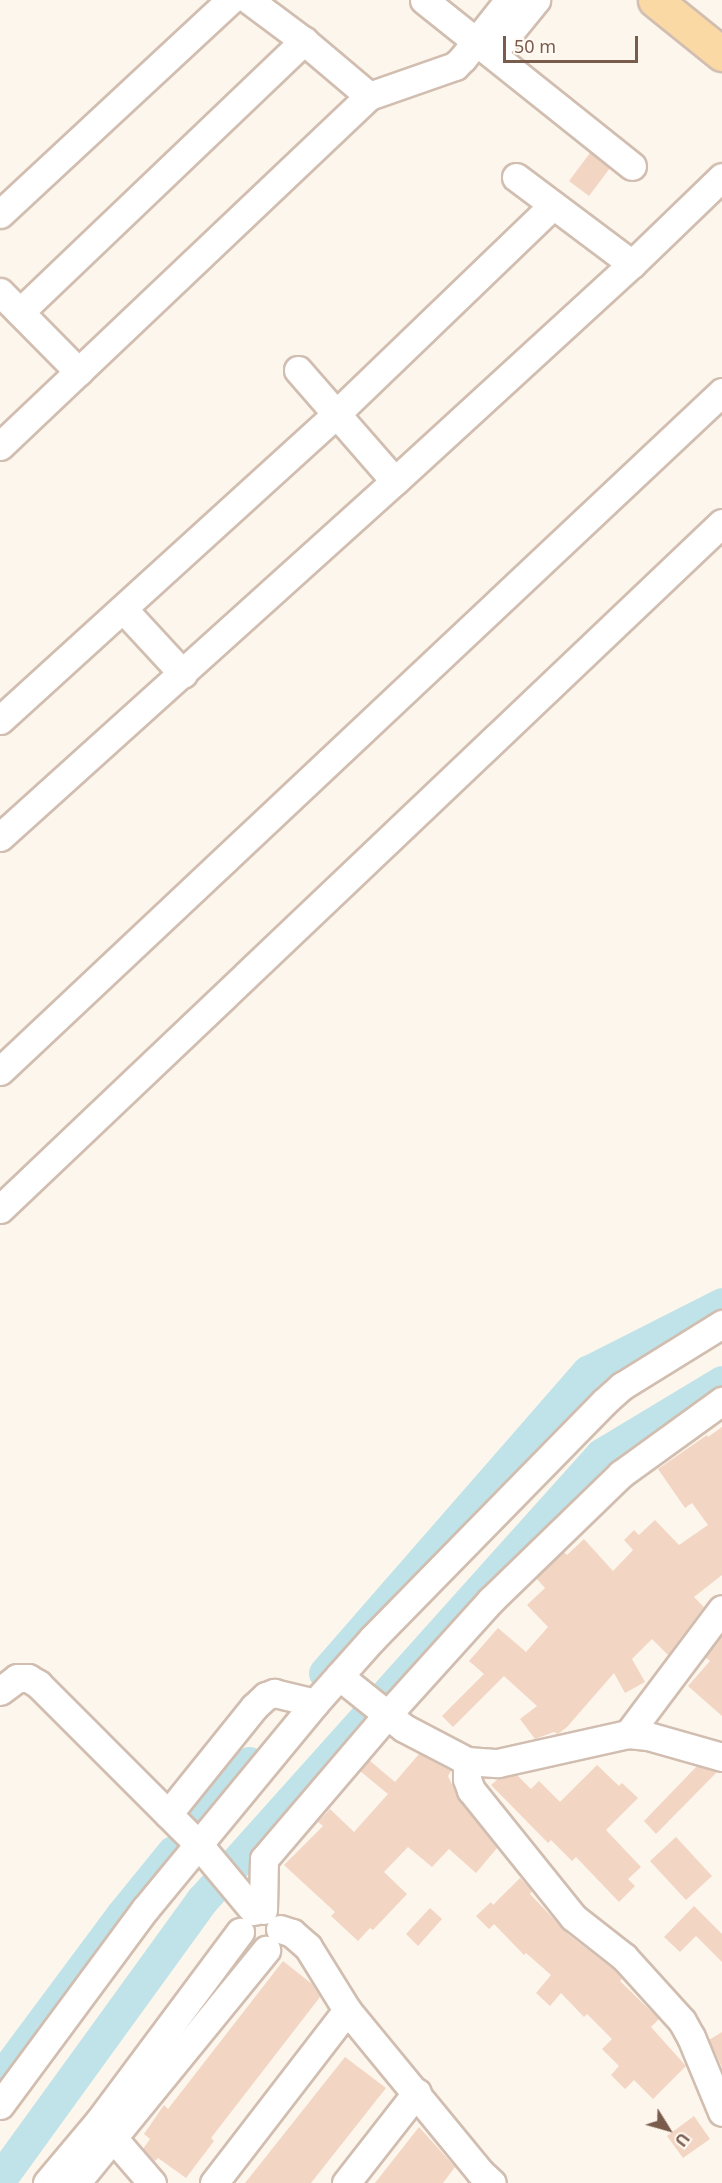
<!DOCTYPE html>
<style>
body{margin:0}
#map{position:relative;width:722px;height:2183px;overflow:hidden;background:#fdf6ec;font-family:"Noto Sans",sans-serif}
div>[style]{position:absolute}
.river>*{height:33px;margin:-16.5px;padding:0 16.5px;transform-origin:16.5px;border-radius:16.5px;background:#bfe3e8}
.building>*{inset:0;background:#f3d5c3}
.roads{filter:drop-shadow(2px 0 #d1beb0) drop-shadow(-2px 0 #d1beb0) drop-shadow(0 2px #d1beb0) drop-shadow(0 -2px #d1beb0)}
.minor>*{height:27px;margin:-13.5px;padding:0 13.5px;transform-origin:13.5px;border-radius:13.5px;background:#fff}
.major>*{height:33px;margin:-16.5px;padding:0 16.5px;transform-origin:16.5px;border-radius:16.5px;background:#fbd9a5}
span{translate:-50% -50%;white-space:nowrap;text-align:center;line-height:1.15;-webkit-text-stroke:4.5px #fffaf3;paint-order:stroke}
.north{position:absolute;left:638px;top:2099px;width:60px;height:60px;-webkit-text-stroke:4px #fffaf3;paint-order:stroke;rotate:127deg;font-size:16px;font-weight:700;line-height:24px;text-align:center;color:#7a5c4d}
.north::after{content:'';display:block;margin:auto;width:21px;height:27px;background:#7a5c4d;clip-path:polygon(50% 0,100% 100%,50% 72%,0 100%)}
.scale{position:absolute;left:503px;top:36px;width:135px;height:27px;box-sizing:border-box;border:3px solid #7a5c4d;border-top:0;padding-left:8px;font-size:18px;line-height:21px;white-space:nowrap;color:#7a5c4d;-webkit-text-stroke:4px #fffaf3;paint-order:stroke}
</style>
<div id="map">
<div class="river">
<div style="left:325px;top:1673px;width:400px;rotate:-48.9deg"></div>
<div style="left:588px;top:1372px;width:150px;rotate:-26.9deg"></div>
<div style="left:205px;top:1815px;width:68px;rotate:-49.8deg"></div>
<div style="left:0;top:2079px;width:204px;rotate:-53.4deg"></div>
<div style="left:122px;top:1915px;width:81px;rotate:-51deg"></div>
<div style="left:0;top:2179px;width:346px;rotate:-54.1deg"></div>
<div style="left:203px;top:1899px;width:596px;rotate:-48.13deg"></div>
<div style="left:601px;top:1455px;width:141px;rotate:-31.1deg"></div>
</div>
<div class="building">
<div style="clip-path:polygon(590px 153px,610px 168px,589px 196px,569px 181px)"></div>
<div style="clip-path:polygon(722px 1427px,722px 1575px,694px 1597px,704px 1607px,668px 1655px,652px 1639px,632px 1659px,645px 1682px,625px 1693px,614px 1673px,567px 1727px,558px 1734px,554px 1732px,535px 1739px,520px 1719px,537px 1706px,504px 1676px,453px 1727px,442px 1716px,484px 1674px,469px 1661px,498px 1628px,526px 1652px,548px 1627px,527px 1605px,545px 1588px,536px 1578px,564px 1552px,567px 1555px,584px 1539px,613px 1571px,633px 1550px,624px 1540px,634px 1530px,639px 1535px,655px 1520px,679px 1545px,708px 1525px,692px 1503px,685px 1508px,658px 1469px,707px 1435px,708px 1437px)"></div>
<div style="clip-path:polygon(722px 1635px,722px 1716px,688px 1686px,710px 1661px,705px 1657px)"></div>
<div style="clip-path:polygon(419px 1754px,451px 1771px,448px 1776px,459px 1800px,497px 1848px,476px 1873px,449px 1849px,432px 1867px,408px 1847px,384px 1872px,407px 1894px,373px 1930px,370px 1928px,358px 1941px,331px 1916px,335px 1912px,284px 1865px,323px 1826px,318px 1822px,330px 1809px,354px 1832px,388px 1794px,360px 1771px,369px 1760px,395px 1782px)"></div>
<div style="clip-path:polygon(597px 1765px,619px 1786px,622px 1783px,638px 1798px,606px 1830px,641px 1867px,628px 1879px,635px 1886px,619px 1902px,576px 1857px,572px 1861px,551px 1840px,548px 1843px,491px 1785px,498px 1779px,517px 1775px,531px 1789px,539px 1781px,560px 1802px)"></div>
<div style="clip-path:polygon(697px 1766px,717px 1772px,656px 1834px,644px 1821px)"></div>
<div style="clip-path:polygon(676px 1837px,712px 1876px,686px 1900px,650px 1861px)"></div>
<div style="clip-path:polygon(520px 1878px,532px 1891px,530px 1894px,569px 1935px,613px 1969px,622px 1979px,620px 1981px,659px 2019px,651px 2027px,686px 2066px,653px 2099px,634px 2080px,625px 2089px,611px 2075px,619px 2066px,602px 2049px,612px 2039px,587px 2014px,584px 2017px,561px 1993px,550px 2006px,536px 1993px,551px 1975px,526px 1953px,524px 1955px,494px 1924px,489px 1929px,476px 1916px,491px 1902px,493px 1905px)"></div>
<div style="clip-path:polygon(694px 1906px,722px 1934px,722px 1962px,696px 1936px,680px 1952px,664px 1937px)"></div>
<div style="clip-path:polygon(430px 1908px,442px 1919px,418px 1946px,406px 1934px)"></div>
<div style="clip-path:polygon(283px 1961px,312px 1984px,320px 1997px,211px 2138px,214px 2141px,186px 2178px,158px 2158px,155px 2161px,151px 2158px,143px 2149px,150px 2139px,144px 2134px,164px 2105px,168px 2109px)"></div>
<div style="clip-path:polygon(722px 2032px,722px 2067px,709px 2040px)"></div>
<div style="clip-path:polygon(345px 2057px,386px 2088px,311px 2183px,245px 2183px)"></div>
<div style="clip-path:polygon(694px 2116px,710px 2139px,683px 2158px,667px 2136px)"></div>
<div style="clip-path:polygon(419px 2127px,455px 2167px,443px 2183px,375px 2183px)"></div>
</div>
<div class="roads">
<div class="minor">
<div style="left:249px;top:0;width:69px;rotate:36.7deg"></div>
<div style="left:304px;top:41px;width:85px;rotate:40.2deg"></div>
<div style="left:424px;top:0;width:266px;rotate:38.6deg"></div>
<div style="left:492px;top:54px;width:70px;rotate:-50.8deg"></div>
<div style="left:516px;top:177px;width:145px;rotate:36.9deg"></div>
<div style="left:0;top:214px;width:314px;rotate:-42.9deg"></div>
<div style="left:0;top:292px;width:112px;rotate:45.4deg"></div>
<div style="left:20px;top:312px;width:393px;rotate:-43.7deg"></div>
<div style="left:298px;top:370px;width:147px;rotate:48.9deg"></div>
<div style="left:0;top:446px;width:509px;rotate:-43.49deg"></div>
<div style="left:369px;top:96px;width:91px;rotate:-19.2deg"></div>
<div style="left:455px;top:66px;width:11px;rotate:-45deg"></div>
<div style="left:463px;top:58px;width:74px;rotate:-51.6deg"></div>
<div style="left:124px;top:610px;width:87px;rotate:47.3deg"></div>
<div style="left:0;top:720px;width:454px;rotate:-42.3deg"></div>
<div style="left:336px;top:414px;width:301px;rotate:-43.9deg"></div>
<div style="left:0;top:837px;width:532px;rotate:-42.03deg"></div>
<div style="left:395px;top:481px;width:321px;rotate:-42.5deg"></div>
<div style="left:632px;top:264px;width:125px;rotate:-44deg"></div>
<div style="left:0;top:1071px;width:991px;rotate:-43.24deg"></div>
<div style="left:0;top:1209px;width:996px;rotate:-43.54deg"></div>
<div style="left:339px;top:1676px;width:83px;rotate:38.7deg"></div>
<div style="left:404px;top:1728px;width:71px;rotate:27.6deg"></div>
<div style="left:467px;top:1761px;width:31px;rotate:4deg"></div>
<div style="left:498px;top:1763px;width:133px;rotate:-12.6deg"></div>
<div style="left:628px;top:1734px;width:20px;rotate:6deg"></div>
<div style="left:648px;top:1736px;width:77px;rotate:15.8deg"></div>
<div style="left:0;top:1691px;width:21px;rotate:-37deg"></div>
<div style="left:17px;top:1678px;width:11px"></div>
<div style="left:28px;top:1678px;width:12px;rotate:31deg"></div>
<div style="left:38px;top:1684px;width:228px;rotate:45deg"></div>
<div style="left:199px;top:1845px;width:86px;rotate:50.2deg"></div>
<div style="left:628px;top:1734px;width:156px;rotate:-53.1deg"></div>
<div style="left:467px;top:1761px;width:18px;rotate:90deg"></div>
<div style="left:467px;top:1779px;width:12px;rotate:70deg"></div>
<div style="left:471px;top:1790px;width:163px;rotate:51.2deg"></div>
<div style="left:573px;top:1917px;width:65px;rotate:38.1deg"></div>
<div style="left:624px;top:1957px;width:86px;rotate:47.8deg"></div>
<div style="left:682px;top:2021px;width:18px;rotate:61deg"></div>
<div style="left:691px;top:2037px;width:81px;rotate:67.5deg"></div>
<div style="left:168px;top:1814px;width:137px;rotate:-51.2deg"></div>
<div style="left:254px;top:1707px;width:16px;rotate:-43deg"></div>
<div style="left:266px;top:1696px;width:9px;rotate:-21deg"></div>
<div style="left:274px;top:1693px;width:42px;rotate:13.7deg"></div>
<div style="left:263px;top:1910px;width:51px;rotate:-88.9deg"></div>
<div style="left:264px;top:1859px;width:189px;rotate:-49.5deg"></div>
<div style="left:387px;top:1715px;width:155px;rotate:-47.9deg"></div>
<div style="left:491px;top:1600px;width:181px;rotate:-44.1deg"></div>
<div style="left:621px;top:1474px;width:125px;rotate:-35.9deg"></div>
<div style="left:280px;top:1929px;width:13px;rotate:18deg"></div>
<div style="left:292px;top:1933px;width:21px;rotate:41deg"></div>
<div style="left:308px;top:1947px;width:74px;rotate:58.2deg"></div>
<div style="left:347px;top:2010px;width:210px;rotate:50.6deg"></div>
<div style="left:480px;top:2172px;width:16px;rotate:43deg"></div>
<div style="left:0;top:2105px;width:245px;rotate:-53.5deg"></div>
<div style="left:146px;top:1908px;width:266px;rotate:-50.5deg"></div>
<div style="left:315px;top:1703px;width:86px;rotate:-48.3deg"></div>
<div style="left:372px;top:1639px;width:332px;rotate:-45.6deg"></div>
<div style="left:604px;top:1402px;width:24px;rotate:-42deg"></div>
<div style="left:622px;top:1386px;width:118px;rotate:-31.8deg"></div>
<div style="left:101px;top:2124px;width:78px;rotate:49.2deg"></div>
<div style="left:47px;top:2183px;width:81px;rotate:-50deg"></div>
<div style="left:99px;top:2121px;width:236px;rotate:-53.3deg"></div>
<div style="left:76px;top:2183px;width:301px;rotate:-50.8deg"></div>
<div style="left:214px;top:2183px;width:218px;rotate:-52.4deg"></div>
<div style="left:346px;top:2183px;width:115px;rotate:-52deg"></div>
</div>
<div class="major">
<div style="left:655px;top:0;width:86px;rotate:38.9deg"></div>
</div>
</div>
<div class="north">U</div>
<div class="scale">50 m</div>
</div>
